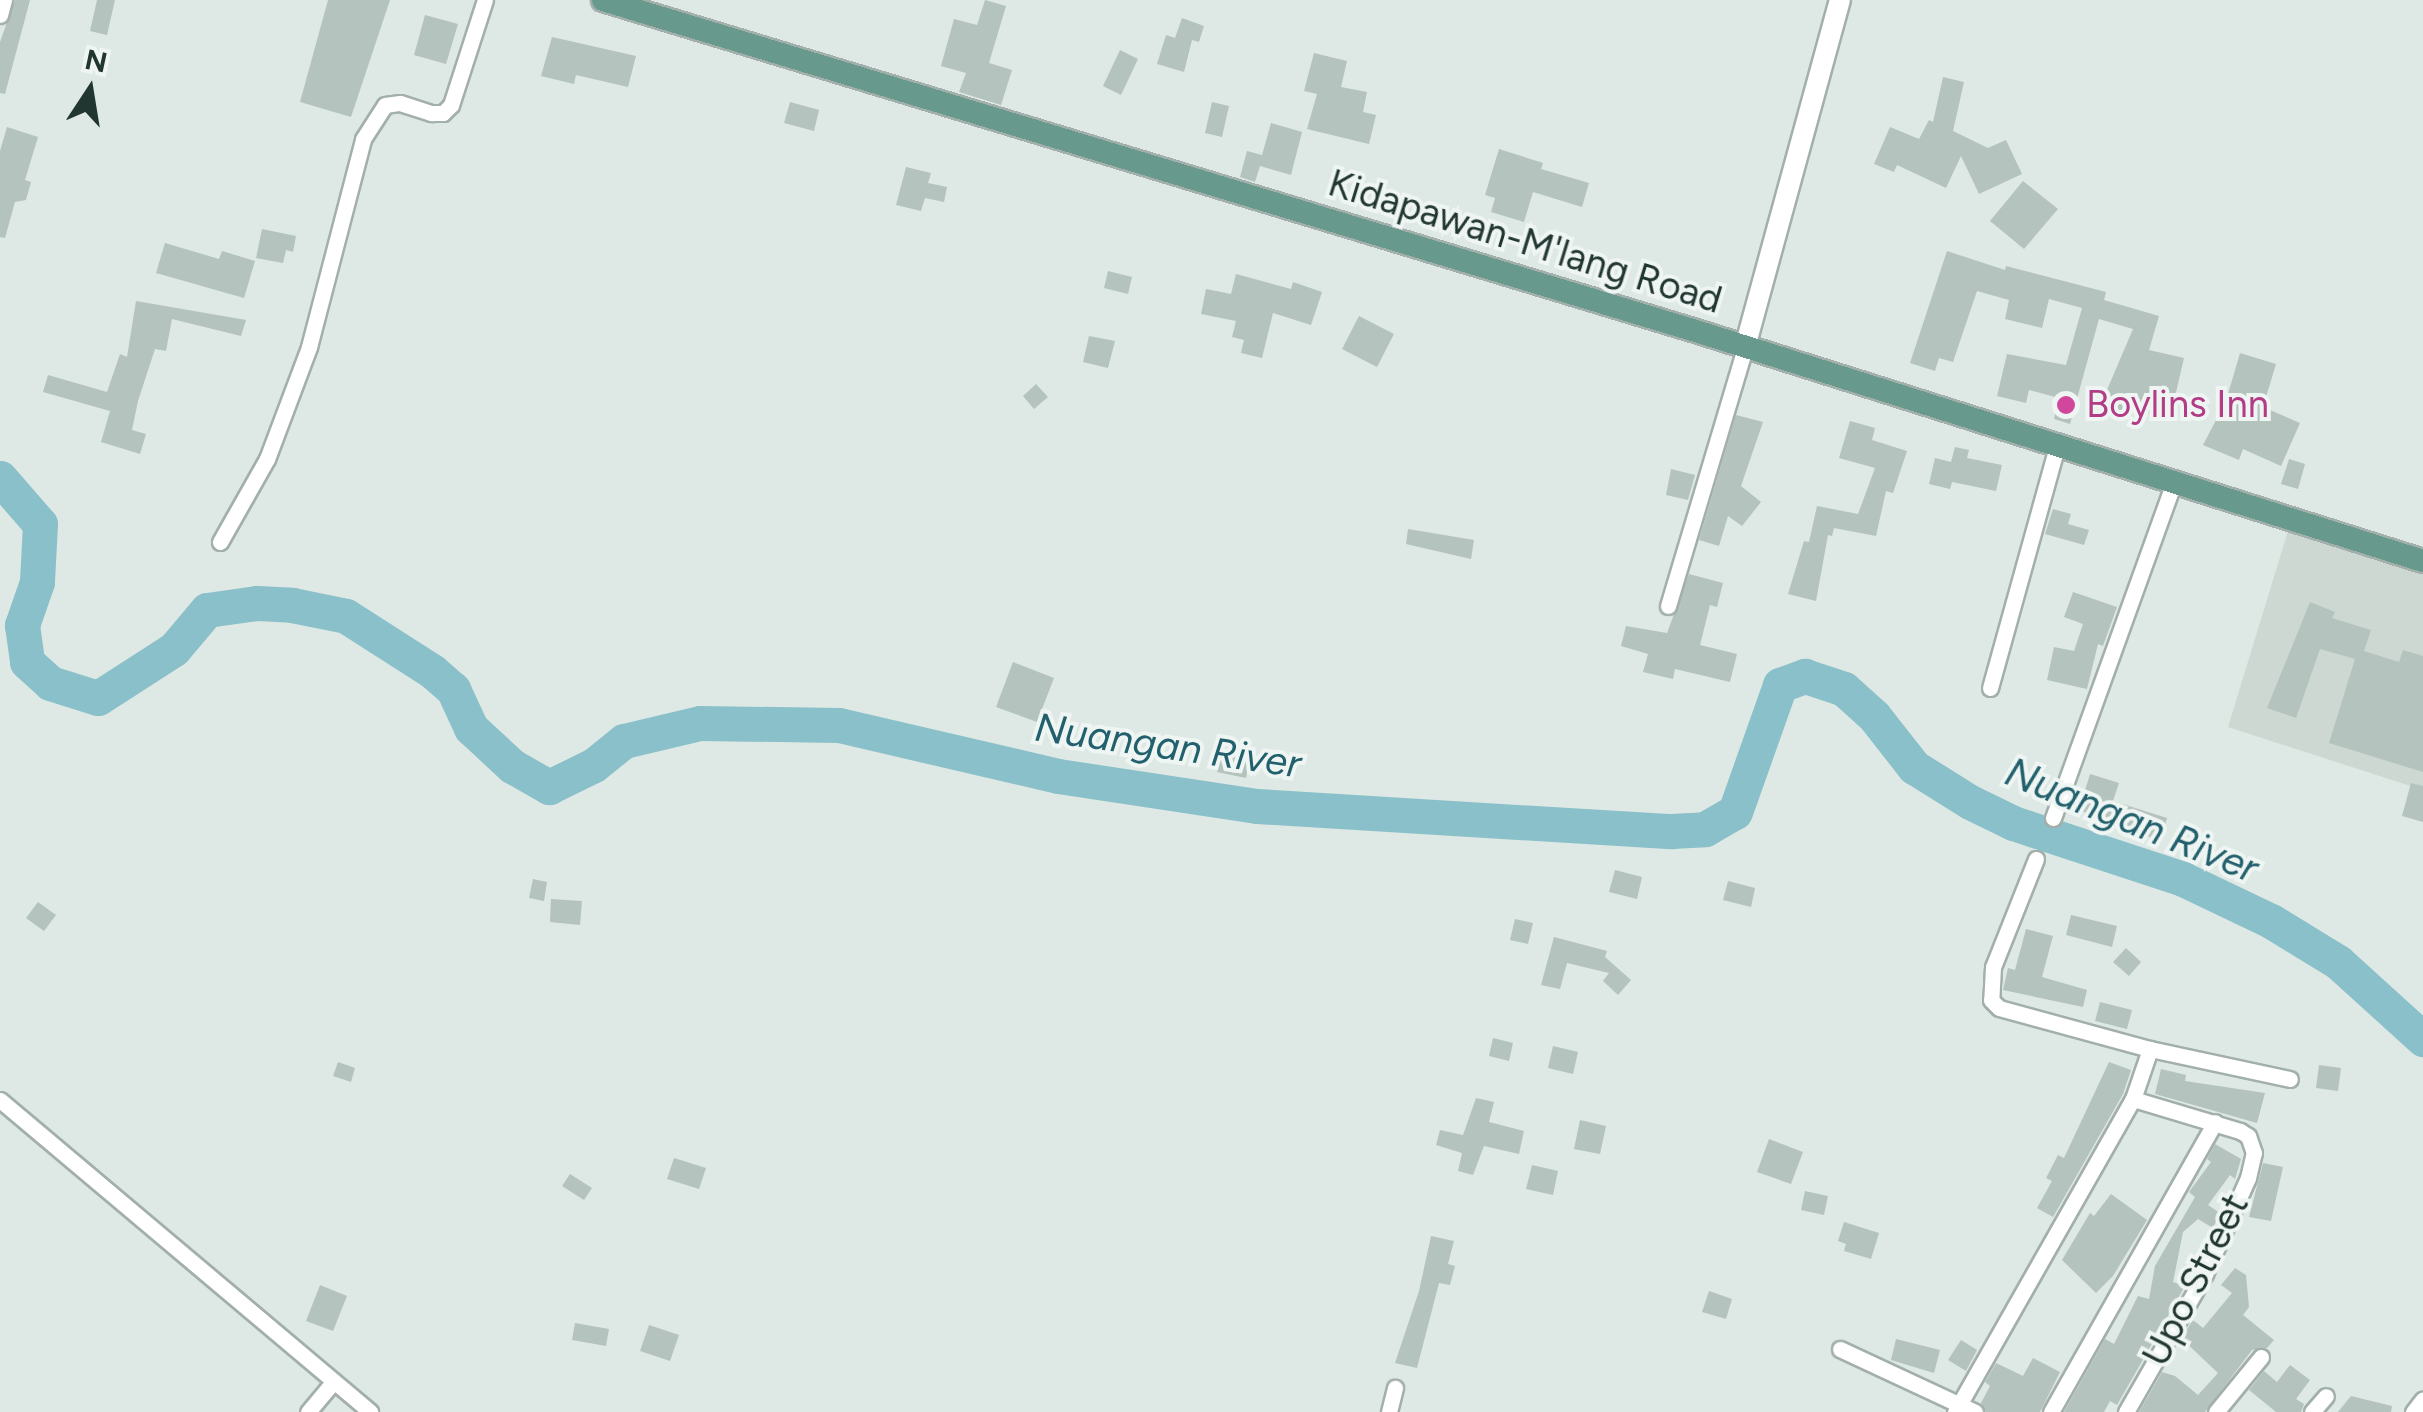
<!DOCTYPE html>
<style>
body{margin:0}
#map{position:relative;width:2423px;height:1412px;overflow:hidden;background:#dee8e4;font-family:Figtree,sans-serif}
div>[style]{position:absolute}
.built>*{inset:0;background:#cdd8d3}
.river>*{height:35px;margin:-17.5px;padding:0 17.5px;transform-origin:17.5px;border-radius:17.5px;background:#8ac0c9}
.building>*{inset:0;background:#b4c3bd}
.roads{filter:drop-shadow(2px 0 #a2afab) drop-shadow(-2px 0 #a2afab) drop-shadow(0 2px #a2afab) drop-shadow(0 -2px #a2afab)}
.street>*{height:15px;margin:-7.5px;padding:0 7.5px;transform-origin:7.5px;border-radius:7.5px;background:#fff}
.secondary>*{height:20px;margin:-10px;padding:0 10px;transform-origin:10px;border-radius:10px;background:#fff}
.primary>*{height:22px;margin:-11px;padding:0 11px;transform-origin:11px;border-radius:11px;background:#679a8c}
.dots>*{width:28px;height:28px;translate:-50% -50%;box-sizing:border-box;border:5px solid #eef5f2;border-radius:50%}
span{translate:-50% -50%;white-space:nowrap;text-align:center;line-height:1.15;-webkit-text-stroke:8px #eef5f2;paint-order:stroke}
.street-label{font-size:38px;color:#213631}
.hotel-label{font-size:38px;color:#b23c85}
.left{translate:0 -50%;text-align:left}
.water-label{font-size:40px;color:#21606c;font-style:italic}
.north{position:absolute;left:40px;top:40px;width:100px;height:100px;-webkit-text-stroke:8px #eef5f2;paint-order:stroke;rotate:12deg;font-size:28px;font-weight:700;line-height:40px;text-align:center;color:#213631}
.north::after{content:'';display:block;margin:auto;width:35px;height:45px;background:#213631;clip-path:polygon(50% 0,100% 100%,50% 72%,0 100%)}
</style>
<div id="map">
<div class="built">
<div style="clip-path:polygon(2288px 531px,2423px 573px,2423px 790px,2228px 727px)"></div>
</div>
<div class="river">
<div style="left:0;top:478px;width:61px;rotate:49deg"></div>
<div style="left:40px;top:524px;width:58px;rotate:93deg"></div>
<div style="left:37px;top:582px;width:46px;rotate:109.2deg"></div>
<div style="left:22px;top:625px;width:37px;rotate:82deg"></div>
<div style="left:27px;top:662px;width:31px;rotate:42deg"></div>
<div style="left:50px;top:683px;width:50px;rotate:17.4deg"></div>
<div style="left:98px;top:698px;width:90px;rotate:-32.8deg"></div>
<div style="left:174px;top:649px;width:51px;rotate:-49.8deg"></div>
<div style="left:207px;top:610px;width:50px;rotate:-8deg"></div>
<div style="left:257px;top:603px;width:35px;rotate:3deg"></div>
<div style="left:292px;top:605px;width:55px;rotate:11.5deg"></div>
<div style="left:346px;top:616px;width:102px;rotate:32.6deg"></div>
<div style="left:432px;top:671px;width:28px;rotate:41deg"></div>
<div style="left:453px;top:689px;width:43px;rotate:65.2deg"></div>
<div style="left:471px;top:728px;width:56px;rotate:42.8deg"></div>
<div style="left:512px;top:766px;width:43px;rotate:29.6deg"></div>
<div style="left:549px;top:787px;width:50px;rotate:-26.1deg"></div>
<div style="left:594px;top:765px;width:38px;rotate:-39deg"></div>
<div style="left:624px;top:741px;width:78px;rotate:-13.3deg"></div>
<div style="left:700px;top:723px;width:139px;rotate:0.8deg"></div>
<div style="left:839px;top:725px;width:225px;rotate:13.1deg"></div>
<div style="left:1058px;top:776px;width:201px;rotate:8.6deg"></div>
<div style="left:1257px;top:806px;width:415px;rotate:3.5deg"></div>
<div style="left:1671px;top:831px;width:34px;rotate:-3deg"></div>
<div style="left:1705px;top:829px;width:34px;rotate:-30deg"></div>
<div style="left:1735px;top:812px;width:135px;rotate:-70.5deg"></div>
<div style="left:1780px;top:685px;width:27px;rotate:-20deg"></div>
<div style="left:1805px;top:676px;width:41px;rotate:18.4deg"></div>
<div style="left:1844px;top:689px;width:40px;rotate:42deg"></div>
<div style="left:1874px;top:716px;width:65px;rotate:51.9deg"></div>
<div style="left:1914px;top:767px;width:66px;rotate:32deg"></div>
<div style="left:1970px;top:802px;width:48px;rotate:26deg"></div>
<div style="left:2013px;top:823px;width:179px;rotate:18.2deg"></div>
<div style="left:2183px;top:879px;width:98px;rotate:25.5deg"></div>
<div style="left:2271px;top:921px;width:79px;rotate:31.5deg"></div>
<div style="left:2338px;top:962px;width:115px;rotate:42.2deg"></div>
</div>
<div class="building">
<div style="clip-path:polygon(15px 0,30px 0,5px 94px,0 93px,0 42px)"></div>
<div style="clip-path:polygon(97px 0,115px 0,107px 35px,90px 31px)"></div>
<div style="clip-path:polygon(328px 0,390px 0,351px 117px,300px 102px)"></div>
<div style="clip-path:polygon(985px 0,1006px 6px,989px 63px,1012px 70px,1001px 105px,959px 92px,966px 73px,941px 66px,954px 19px,977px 25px)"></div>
<div style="clip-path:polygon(425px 15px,458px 24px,446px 64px,414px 55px)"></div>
<div style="clip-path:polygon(1182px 18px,1204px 26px,1199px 42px,1192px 40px,1184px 72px,1157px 64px,1166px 35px,1175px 38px)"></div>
<div style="clip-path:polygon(552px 37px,636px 56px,628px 87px,576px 75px,574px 84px,541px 76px)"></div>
<div style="clip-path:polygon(1120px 50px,1138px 59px,1121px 95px,1103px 86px)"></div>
<div style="clip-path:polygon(1314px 53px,1347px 61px,1341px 87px,1367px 92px,1363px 112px,1376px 115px,1369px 144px,1307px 129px,1317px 94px,1304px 91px)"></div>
<div style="clip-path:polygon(1943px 77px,1964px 82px,1953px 131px,1988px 148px,2006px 140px,2022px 174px,1979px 194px,1961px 156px,1946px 188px,1897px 165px,1894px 172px,1874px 164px,1890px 127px,1919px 139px,1929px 120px,1933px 122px)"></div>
<div style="clip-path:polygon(790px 102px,819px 110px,814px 131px,784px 123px)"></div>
<div style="clip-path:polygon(1212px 102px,1229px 106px,1222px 137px,1205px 133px)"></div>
<div style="clip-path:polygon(1271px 123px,1302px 132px,1291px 175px,1260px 166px,1255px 182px,1240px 177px,1247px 151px,1262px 155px)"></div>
<div style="clip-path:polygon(7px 127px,38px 137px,25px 180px,31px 182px,26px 200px,15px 202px,5px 238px,0 237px,0 151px)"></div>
<div style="clip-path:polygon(1499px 149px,1543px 163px,1541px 169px,1589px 183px,1582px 207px,1533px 192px,1524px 222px,1491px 212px,1495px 198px,1485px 195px)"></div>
<div style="clip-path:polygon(906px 167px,931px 173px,928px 183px,947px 187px,944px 202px,925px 198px,921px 211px,896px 205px)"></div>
<div style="clip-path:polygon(2023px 181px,2058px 209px,2024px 249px,1990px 221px)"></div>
<div style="clip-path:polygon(262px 229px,296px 236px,293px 252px,286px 250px,283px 263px,256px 258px)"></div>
<div style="clip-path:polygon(165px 243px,219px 259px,222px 251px,255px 261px,244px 298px,156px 273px)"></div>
<div style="clip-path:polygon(1947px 251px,2005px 270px,2006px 266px,2106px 292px,2104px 300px,2159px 316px,2149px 350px,2184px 358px,2170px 418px,2128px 409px,2125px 415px,2101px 404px,2133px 329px,2099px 319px,2070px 424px,2054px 419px,2059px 398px,2029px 390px,2026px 403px,1997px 396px,2007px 354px,2066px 365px,2082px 308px,2049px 299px,2042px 328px,2005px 319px,2009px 300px,1977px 291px,1953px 362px,1939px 358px,1935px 371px,1910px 363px)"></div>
<div style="clip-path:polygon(1108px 271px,1132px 277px,1128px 294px,1104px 288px)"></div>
<div style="clip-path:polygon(1236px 274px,1291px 289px,1293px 282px,1322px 292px,1311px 325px,1273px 313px,1262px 358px,1241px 353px,1244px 340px,1232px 337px,1236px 321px,1201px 314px,1206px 289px,1231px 294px)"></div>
<div style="clip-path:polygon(136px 301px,246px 320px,241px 336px,172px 319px,166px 351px,155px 349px,138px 401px,132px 430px,146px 434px,140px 454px,101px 442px,110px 411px,43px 392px,48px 375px,107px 392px,120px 354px,127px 357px)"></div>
<div style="clip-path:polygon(1359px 316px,1394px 334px,1377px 367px,1342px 349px)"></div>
<div style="clip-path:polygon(1089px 336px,1115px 341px,1108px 368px,1083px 362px)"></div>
<div style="clip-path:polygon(2240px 353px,2276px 364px,2263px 407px,2300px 423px,2281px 466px,2243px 449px,2239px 460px,2203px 445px,2226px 401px)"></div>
<div style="clip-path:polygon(1036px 384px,1048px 397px,1034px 409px,1023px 396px)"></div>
<div style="clip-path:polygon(1736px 415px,1763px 422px,1741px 486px,1761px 502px,1742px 526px,1728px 516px,1719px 546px,1699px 540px)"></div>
<div style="clip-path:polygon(1850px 421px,1875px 428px,1872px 440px,1907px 451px,1893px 493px,1886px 491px,1876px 536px,1834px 528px,1832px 536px,1828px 535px,1816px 601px,1788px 594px,1804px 541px,1809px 542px,1817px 506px,1858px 514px,1875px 468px,1839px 458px)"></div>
<div style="clip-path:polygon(1955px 447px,1969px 450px,1967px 458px,2002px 465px,1996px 491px,1952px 482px,1950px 489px,1929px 484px,1935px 458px,1951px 462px)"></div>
<div style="clip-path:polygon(2289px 459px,2305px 464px,2298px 489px,2281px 484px)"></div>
<div style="clip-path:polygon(1671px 469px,1695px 475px,1688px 500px,1666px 495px)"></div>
<div style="clip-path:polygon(2053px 509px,2071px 514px,2068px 524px,2089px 530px,2084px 545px,2045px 534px)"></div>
<div style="clip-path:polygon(1408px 529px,1474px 540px,1471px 559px,1406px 544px)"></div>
<div style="clip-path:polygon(1689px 574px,1723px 583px,1717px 607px,1710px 605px,1700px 645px,1737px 654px,1730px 682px,1675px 669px,1673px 679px,1643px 672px,1648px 654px,1621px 646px,1626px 626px,1667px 633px)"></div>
<div style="clip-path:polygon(2073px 592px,2117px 607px,2103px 646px,2098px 644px,2087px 689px,2047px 680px,2054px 647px,2074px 651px,2083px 624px,2064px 617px)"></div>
<div style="clip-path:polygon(2310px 602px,2335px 612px,2332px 618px,2371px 630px,2364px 651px,2399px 662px,2403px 650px,2423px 656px,2423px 772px,2329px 743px,2355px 659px,2320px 649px,2296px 718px,2267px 708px)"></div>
<div style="clip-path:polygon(1013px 662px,1054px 678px,1037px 722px,996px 707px)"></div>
<div style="clip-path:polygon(1222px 749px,1251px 755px,1246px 778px,1217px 772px)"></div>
<div style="clip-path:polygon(2090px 774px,2119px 783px,2113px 801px,2167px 818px,2160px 841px,2079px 810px)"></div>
<div style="clip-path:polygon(2411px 783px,2423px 786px,2423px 822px,2402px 816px)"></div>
<div style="clip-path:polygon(1615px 870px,1642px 877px,1637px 899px,1609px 892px)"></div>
<div style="clip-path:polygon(533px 879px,547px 882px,544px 901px,529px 898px)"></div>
<div style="clip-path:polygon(1728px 881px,1755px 888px,1751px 907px,1723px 900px)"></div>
<div style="clip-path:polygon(551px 899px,582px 901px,580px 925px,550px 922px)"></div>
<div style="clip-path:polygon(38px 902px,56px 915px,44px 931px,26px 918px)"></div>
<div style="clip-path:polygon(2071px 915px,2117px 926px,2112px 947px,2066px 935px)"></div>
<div style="clip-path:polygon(1515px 919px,1533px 923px,1528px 944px,1510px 940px)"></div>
<div style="clip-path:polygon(2026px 929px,2053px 936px,2042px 977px,2087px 990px,2083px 1007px,2003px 990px,2008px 968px,2015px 970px)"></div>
<div style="clip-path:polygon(1554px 937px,1607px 951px,1605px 957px,1631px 980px,1618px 995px,1603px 981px,1609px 973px,1567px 963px,1560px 989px,1541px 985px)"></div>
<div style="clip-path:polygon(2126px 948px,2141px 962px,2129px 976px,2113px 962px)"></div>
<div style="clip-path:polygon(2100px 1002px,2132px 1010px,2127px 1029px,2095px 1021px)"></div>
<div style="clip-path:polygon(1493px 1038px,1513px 1043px,1509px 1061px,1489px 1056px)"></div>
<div style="clip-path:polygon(1553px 1046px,1578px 1052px,1573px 1074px,1548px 1068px)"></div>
<div style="clip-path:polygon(338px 1062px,355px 1068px,351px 1082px,333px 1076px)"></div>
<div style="clip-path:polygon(2109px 1062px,2131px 1070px,2123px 1094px,2053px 1217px,2037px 1208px,2052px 1181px,2046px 1178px,2058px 1155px,2064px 1158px)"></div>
<div style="clip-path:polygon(2319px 1065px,2341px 1068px,2338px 1091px,2316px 1088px)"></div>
<div style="clip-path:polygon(2161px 1069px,2186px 1075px,2185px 1081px,2265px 1093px,2257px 1123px,2155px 1094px)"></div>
<div style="clip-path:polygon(1476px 1098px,1494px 1102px,1489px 1122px,1524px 1131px,1519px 1154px,1484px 1146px,1473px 1175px,1458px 1171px,1462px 1153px,1436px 1145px,1440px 1130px,1463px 1135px)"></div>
<div style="clip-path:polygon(1580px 1120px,1606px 1126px,1600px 1154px,1574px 1149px)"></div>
<div style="clip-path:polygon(1769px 1139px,1803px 1152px,1791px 1184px,1757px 1172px)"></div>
<div style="clip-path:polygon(2215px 1144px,2241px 1159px,2235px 1179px,2230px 1175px,2208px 1205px,2220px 1213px,2213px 1228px,2198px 1219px,2183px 1232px,2173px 1282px,2185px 1286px,2117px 1405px,2110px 1401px,2104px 1412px,2064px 1412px,2105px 1339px,2114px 1344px,2138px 1296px,2149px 1299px,2155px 1266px,2195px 1197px,2189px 1192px,2211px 1162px,2207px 1159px)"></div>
<div style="clip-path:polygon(674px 1158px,706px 1168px,699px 1189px,667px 1179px)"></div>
<div style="clip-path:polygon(2263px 1163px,2283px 1167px,2271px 1221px,2249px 1217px)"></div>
<div style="clip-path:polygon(1532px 1165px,1558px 1171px,1553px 1195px,1526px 1189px)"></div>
<div style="clip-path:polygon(570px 1174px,592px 1188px,584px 1200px,562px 1186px)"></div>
<div style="clip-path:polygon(1805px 1191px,1828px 1196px,1824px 1215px,1801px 1210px)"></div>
<div style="clip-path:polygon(2111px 1194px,2147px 1220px,2113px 1276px,2096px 1293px,2062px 1260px,2090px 1213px,2094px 1216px)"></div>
<div style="clip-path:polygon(1844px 1222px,1879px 1233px,1871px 1259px,1844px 1251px,1846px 1244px,1838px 1241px)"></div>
<div style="clip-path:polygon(1431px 1236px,1454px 1241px,1448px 1264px,1455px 1266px,1450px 1285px,1439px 1283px,1417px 1368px,1395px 1363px,1419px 1291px)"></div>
<div style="clip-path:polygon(2235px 1268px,2246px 1275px,2249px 1307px,2243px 1315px,2274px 1340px,2267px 1348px,2252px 1350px,2205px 1412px,2139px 1412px,2162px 1372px,2175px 1376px,2198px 1395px,2218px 1373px,2181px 1338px,2193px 1320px,2203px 1328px,2232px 1293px,2221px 1285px)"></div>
<div style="clip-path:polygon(320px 1285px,347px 1296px,333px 1331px,306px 1321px)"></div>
<div style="clip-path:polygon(1709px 1291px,1732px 1299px,1726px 1319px,1702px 1312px)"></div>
<div style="clip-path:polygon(575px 1323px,609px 1329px,606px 1346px,572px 1340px)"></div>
<div style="clip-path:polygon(649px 1325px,679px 1335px,670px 1361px,640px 1351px)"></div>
<div style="clip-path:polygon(1896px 1339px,1940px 1350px,1934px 1373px,1891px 1360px)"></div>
<div style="clip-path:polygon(1961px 1340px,1977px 1350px,1966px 1371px,1948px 1360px)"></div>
<div style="clip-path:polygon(2033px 1358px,2060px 1372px,2040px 1412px,1986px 1412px,1981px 1403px,1990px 1386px,1985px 1382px,1996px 1363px,2023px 1376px)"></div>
<div style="clip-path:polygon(2290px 1365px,2310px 1380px,2296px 1399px,2304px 1404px,2301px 1412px,2276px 1412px,2249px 1390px,2264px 1371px,2277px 1382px)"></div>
<div style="clip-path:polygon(2351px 1396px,2392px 1406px,2391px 1412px,2338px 1412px)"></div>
</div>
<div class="roads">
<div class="street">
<div style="left:0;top:15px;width:16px;rotate:-75deg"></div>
<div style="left:220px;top:542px;width:95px;rotate:-60.5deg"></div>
<div style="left:267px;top:459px;width:120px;rotate:-69.4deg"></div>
<div style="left:309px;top:347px;width:215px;rotate:-75.4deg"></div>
<div style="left:363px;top:139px;width:40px;rotate:-57.1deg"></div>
<div style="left:385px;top:105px;width:15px;rotate:-8deg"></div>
<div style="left:400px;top:103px;width:33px;rotate:18deg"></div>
<div style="left:431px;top:113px;width:12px"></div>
<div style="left:443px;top:113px;width:11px;rotate:-45deg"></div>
<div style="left:451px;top:105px;width:110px;rotate:-72.1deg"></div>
<div style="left:1668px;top:606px;width:270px;rotate:-73.4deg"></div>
<div style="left:1990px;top:688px;width:250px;rotate:-74.5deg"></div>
<div style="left:2053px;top:818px;width:355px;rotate:-70.2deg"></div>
<div style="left:2036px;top:859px;width:116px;rotate:111.7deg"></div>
<div style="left:1993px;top:967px;width:33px;rotate:93deg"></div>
<div style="left:1991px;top:1000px;width:11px;rotate:45deg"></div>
<div style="left:1999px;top:1008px;width:156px;rotate:15.2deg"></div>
<div style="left:2150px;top:1049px;width:143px;rotate:12.1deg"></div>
<div style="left:0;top:1100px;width:484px;rotate:40.1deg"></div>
<div style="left:1840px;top:1349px;width:149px;rotate:25deg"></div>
<div style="left:308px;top:1412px;width:39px;rotate:-50deg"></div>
<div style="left:1389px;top:1412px;width:25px;rotate:-76deg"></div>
<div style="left:1955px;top:1412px;width:360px;rotate:-60.4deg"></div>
<div style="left:2133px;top:1099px;width:53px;rotate:-71.2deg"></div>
<div style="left:2051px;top:1412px;width:333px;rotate:-60.5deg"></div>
<div style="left:2126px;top:1412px;width:159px;rotate:-60.2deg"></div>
<div style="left:2205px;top:1274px;width:105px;rotate:-65.9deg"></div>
<div style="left:2248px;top:1178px;width:26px;rotate:-77deg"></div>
<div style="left:2254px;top:1153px;width:18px;rotate:-109deg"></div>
<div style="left:2248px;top:1136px;width:9px;rotate:-148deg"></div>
<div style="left:2240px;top:1131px;width:112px;rotate:-163.3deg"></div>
<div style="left:2216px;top:1412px;width:71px;rotate:-50.7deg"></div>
<div style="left:2312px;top:1412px;width:21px;rotate:-49deg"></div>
<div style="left:2413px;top:1412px;width:16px;rotate:-52deg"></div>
</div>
<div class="secondary">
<div style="left:1745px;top:347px;width:360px;rotate:-74.7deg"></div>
</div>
<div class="primary">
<div style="left:603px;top:0;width:1145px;rotate:16.85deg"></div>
<div style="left:1699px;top:332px;width:759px;rotate:17.55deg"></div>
</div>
</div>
<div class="dots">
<div style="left:2066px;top:405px;background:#d1479c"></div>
</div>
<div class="street-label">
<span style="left:1525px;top:242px;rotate:17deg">Kidapawan-M'lang Road</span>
<span style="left:2196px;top:1280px;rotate:-63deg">Upo Street</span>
</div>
<div class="hotel-label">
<span class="left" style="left:2086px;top:405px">Boylins Inn</span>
</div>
<div class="water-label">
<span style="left:1168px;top:745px;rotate:8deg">Nuangan River</span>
<span style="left:2132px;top:820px;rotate:22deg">Nuangan River</span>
</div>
<div class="north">N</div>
</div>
